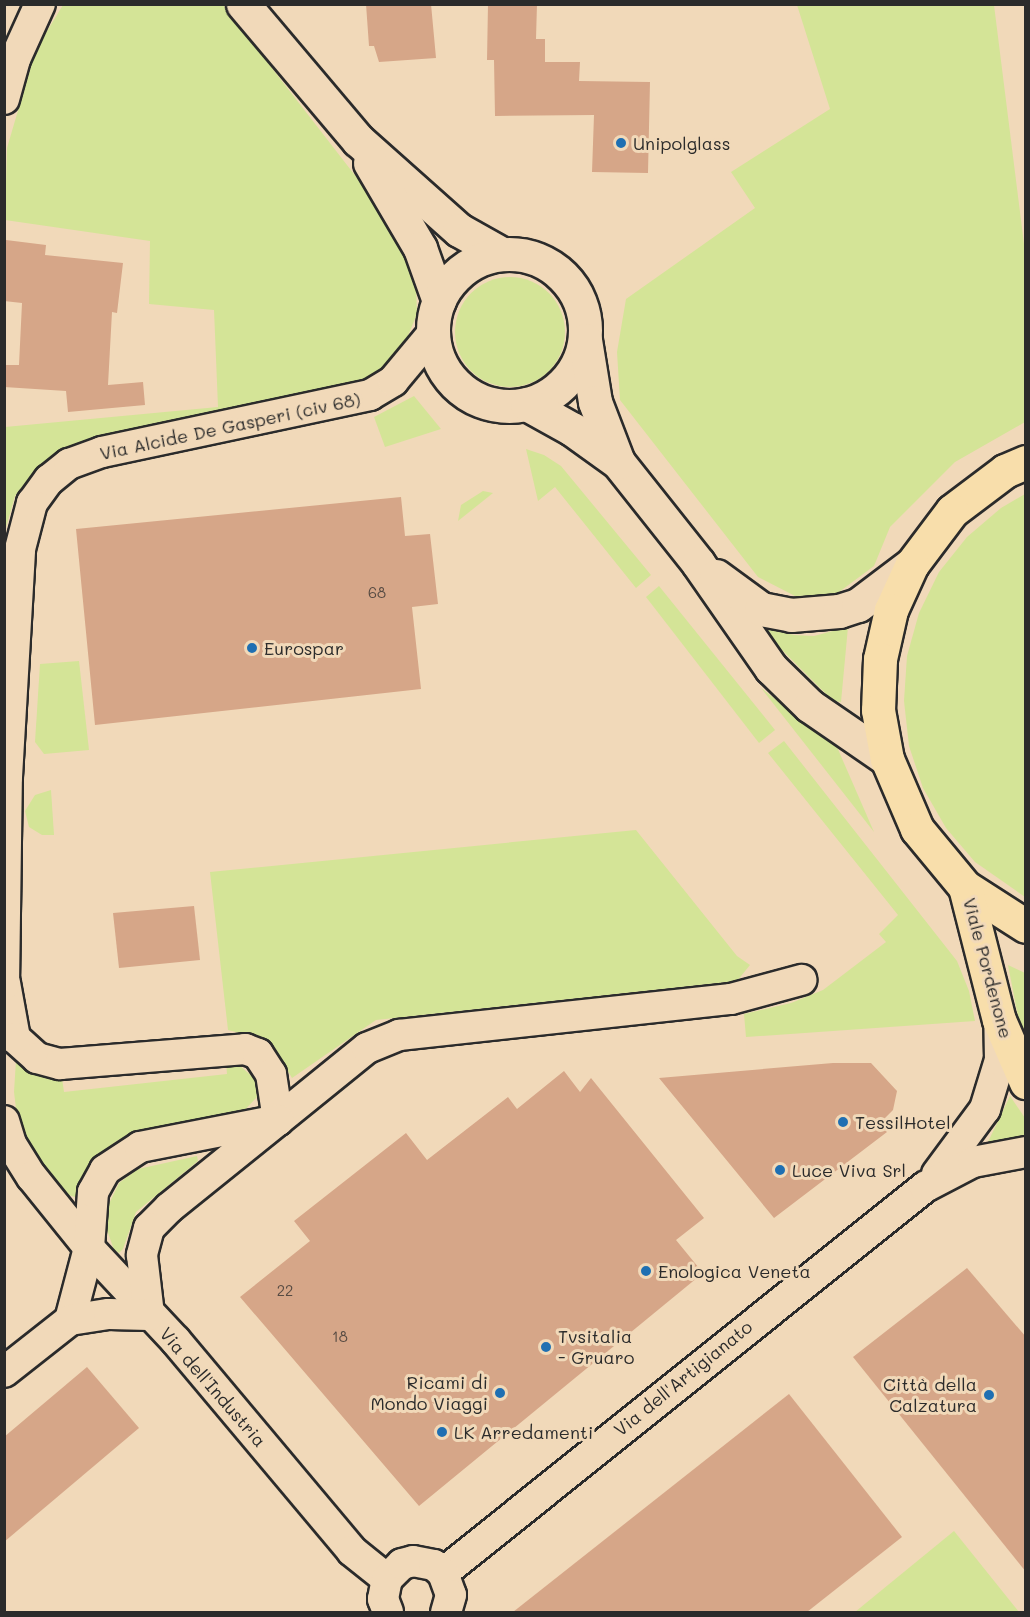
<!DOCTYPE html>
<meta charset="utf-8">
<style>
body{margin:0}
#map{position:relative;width:1030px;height:1617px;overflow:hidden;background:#f1d9b9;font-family:Mali,sans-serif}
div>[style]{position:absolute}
.green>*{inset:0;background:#d4e497}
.round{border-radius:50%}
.building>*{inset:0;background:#d6a688}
.roads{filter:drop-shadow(2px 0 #2b2b2b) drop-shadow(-2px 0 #2b2b2b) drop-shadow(0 2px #2b2b2b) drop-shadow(0 -2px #2b2b2b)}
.street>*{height:30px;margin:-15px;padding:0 15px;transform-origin:15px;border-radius:15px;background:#f1d9b9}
.secondary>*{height:33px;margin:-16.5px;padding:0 16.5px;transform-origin:16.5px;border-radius:16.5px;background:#f1d9b9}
.secondary>.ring{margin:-16.5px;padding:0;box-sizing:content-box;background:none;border:33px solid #f1d9b9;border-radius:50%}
.primary>*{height:33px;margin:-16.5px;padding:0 16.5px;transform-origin:16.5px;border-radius:16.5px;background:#f8deab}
.dots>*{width:16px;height:16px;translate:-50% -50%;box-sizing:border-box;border:3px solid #f1d9b9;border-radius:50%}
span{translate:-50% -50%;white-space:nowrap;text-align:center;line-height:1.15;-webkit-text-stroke:6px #f1d9b9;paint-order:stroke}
.number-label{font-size:15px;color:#564a42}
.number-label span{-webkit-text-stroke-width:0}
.poi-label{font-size:18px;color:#2b2b2b}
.left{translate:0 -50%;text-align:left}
.right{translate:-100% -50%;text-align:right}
.street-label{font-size:18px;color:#2b2b2b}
.frame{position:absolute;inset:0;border:6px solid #2b2b2b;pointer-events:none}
</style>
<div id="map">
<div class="green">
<div style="clip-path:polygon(63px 5px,223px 5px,371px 196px,402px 247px,416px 285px,417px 314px,405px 343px,390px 361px,359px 386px,125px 433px,55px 455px,33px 473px,15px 496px,5px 531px,5px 427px,218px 407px,214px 310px,149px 304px,150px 241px,5px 220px,7px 148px,36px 49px)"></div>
<div style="clip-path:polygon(797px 5px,994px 5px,1025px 252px,1025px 422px,955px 462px,890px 527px,874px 566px,835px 595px,795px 596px,758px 577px,620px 400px,617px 352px,626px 299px,755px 208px,731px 172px,830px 109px)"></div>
<div class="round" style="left:455px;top:277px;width:110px;height:110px"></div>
<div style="clip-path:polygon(414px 396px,441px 429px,385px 447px,374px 417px)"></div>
<div style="clip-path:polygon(526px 449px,544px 455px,561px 466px,651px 575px,636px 588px,555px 487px,538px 501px)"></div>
<div style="clip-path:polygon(483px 491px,493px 493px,458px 521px,461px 505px)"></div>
<div style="clip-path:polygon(1025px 494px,1025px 897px,975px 862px,946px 828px,923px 788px,909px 746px,904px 701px,907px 656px,919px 613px,939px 572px,967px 537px,1001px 508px)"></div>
<div style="clip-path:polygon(659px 586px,775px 730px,759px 743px,646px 597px)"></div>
<div style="clip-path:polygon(758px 626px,794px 635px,814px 636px,848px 627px,841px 702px,833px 701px)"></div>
<div style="clip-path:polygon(79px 661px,89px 750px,44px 754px,35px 742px,40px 664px)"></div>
<div style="clip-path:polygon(761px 688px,837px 747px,874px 832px)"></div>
<div style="clip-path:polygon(784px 741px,957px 961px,969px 991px,975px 1021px,746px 1037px,744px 1014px,791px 1003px,823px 990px,886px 942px,879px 934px,898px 915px,768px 753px)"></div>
<div style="clip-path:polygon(51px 790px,54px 835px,42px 835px,29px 827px,25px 811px,35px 795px)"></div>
<div style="clip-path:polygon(636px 830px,737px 956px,750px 965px,737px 981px,376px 1020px,292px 1078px,270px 1041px,228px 1030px,210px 872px)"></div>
<div style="clip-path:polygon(1008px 965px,1025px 973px,1025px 1046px,1022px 1037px)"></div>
<div style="clip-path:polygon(16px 1060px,33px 1070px,62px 1078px,64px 1092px,227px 1074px,226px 1062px,238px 1064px,255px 1079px,257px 1097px,239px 1116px,118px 1140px,97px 1156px,75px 1197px,68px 1195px,32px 1152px,18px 1125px,14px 1092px)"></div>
<div style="clip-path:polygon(1010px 1096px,1025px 1118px,1025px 1139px,986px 1146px)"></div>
<div style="clip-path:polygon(197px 1156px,198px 1161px,136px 1212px,123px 1249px,119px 1253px,114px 1250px,106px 1227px,106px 1210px,119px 1183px,138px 1169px)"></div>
<div style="clip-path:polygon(954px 1531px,1019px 1612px,855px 1612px)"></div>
</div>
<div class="building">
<div style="clip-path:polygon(366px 4px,431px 4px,436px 58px,379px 62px,374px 46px,369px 46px)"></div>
<div style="clip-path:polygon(488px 4px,537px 4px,536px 39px,545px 39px,545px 62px,580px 62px,579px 81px,650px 82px,648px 173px,592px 172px,594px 115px,495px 116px,494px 60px,487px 60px)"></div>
<div style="clip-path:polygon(6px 240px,46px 245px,45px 255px,123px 263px,117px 313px,112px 312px,108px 385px,143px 382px,145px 405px,68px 412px,66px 391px,4px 387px,4px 365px,19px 365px,22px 303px,4px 301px)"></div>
<div style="clip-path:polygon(401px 497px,405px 536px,430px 534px,438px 604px,412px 607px,421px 689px,95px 725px,76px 529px)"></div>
<div style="clip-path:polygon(194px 906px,200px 960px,119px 968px,113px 913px)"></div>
<div style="clip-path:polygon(833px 1063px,871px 1063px,897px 1091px,893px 1110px,881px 1122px,887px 1132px,774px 1218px,659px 1078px)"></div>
<div style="clip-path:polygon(564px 1071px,580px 1092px,591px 1078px,704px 1218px,676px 1240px,703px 1273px,419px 1506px,240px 1297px,310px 1241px,294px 1221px,406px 1133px,427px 1160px,508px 1097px,517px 1109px)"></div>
<div style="clip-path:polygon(967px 1268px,1026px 1337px,1026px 1572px,853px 1357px)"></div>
<div style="clip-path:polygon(87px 1367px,139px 1428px,4px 1542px,4px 1437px)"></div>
<div style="clip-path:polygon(789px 1394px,902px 1537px,807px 1612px,513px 1612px)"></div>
</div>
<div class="roads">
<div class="street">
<div style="left:4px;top:99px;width:41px;rotate:-74.6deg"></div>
<div style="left:15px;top:59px;width:60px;rotate:-65.6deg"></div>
<div style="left:5px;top:983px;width:56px;rotate:79.7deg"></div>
<div style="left:15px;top:1038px;width:30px;rotate:42deg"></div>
<div style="left:37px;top:1058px;width:24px;rotate:15deg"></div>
<div style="left:60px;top:1064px;width:186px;rotate:-4.6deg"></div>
<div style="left:245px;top:1049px;width:14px;rotate:21deg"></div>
<div style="left:258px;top:1054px;width:24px;rotate:57deg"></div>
<div style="left:271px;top:1074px;width:47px;rotate:81.3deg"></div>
<div style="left:4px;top:985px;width:208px;rotate:-89.2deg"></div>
<div style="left:7px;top:777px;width:228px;rotate:-86.7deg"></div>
<div style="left:20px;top:549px;width:48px;rotate:-75.4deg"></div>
<div style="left:32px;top:503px;width:29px;rotate:-54deg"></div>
<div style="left:49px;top:480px;width:26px;rotate:-39deg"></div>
<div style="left:69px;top:464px;width:35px;rotate:-20deg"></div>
<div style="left:102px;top:452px;width:274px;rotate:-12deg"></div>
<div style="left:370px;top:395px;width:27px;rotate:-31deg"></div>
<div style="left:393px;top:381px;width:62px;rotate:-50.2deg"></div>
<div style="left:278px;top:1120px;width:114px;rotate:-39deg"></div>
<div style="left:367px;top:1048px;width:35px;rotate:-22deg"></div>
<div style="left:399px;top:1035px;width:334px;rotate:-6.2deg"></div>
<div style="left:731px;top:999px;width:73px;rotate:-15.2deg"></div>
<div style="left:4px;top:1121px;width:24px;rotate:73deg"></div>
<div style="left:11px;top:1144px;width:39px;rotate:58deg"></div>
<div style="left:32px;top:1177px;width:91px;rotate:51.2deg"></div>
<div style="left:89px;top:1248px;width:127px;rotate:46.9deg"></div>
<div style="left:176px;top:1341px;width:274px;rotate:50deg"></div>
<div style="left:352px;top:1551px;width:45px;rotate:38.7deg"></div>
<div style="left:937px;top:1174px;width:81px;rotate:-53.6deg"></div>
<div style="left:985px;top:1109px;width:51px;rotate:-73deg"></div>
<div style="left:1000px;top:1060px;width:39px;rotate:-91deg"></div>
<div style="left:70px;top:1320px;width:74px;rotate:-75.2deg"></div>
<div style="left:89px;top:1248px;width:56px;rotate:-85.9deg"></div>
<div style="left:93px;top:1192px;width:25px;rotate:-61deg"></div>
<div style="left:105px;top:1170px;width:42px;rotate:-33.3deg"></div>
<div style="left:140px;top:1147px;width:141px;rotate:-11.1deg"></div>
<div style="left:278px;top:1120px;width:140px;rotate:141.1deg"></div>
<div style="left:169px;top:1208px;width:28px;rotate:135deg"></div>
<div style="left:149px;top:1228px;width:28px;rotate:105deg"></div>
<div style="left:142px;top:1255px;width:60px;rotate:83.3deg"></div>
<div style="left:4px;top:1372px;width:84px;rotate:-38.2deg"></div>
<div style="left:70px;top:1320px;width:39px;rotate:-9deg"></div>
<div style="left:109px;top:1314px;width:40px;rotate:1.4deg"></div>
<div style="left:443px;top:1573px;width:618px;rotate:-38.69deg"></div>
<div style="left:925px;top:1187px;width:54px;rotate:-27.5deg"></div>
<div style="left:973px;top:1162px;width:54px;rotate:-10.7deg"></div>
<div style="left:388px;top:1612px;width:14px;rotate:-111deg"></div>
<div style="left:383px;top:1599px;width:20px;rotate:-79deg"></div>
<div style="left:387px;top:1579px;width:21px;rotate:-45deg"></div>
<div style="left:402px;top:1564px;width:11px;rotate:-15deg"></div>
<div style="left:413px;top:1561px;width:21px;rotate:11deg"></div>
<div style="left:434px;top:1565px;width:12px;rotate:42deg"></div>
<div style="left:443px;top:1573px;width:23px;rotate:70deg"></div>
<div style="left:451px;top:1595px;width:18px;rotate:106deg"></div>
</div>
<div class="secondary">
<div style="left:243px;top:4px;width:178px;rotate:49.8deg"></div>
<div style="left:358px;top:140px;width:135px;rotate:41.7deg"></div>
<div style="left:459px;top:230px;width:49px;rotate:29.2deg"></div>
<div style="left:370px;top:163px;width:99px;rotate:59.5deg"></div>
<div style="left:420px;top:248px;width:56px;rotate:70.3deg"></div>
<div class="ring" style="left:433px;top:254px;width:119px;height:119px"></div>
<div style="left:585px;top:340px;width:63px;rotate:80.8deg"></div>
<div style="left:595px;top:402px;width:64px;rotate:69deg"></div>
<div style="left:618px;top:462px;width:129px;rotate:51.6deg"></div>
<div style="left:698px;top:563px;width:128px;rotate:55.2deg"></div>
<div style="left:771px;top:668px;width:54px;rotate:44.3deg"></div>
<div style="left:810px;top:706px;width:93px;rotate:34.5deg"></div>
<div style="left:527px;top:404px;width:51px;rotate:29.1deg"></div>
<div style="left:572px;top:429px;width:57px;rotate:35.7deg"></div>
<div style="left:716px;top:576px;width:56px;rotate:36.3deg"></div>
<div style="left:761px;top:609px;width:31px;rotate:11deg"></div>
<div style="left:791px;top:615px;width:48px;rotate:-4.8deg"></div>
<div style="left:839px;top:611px;width:20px;rotate:-18deg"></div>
<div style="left:858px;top:605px;width:68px;rotate:-37.2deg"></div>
</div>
<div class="primary">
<div style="left:1026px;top:462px;width:23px;rotate:157deg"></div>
<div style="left:1005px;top:471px;width:66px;rotate:143deg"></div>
<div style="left:952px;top:511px;width:66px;rotate:127deg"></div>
<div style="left:912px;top:564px;width:51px;rotate:114.5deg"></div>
<div style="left:891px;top:610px;width:50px;rotate:102.7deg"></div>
<div style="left:880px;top:659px;width:51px;rotate:92.2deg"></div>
<div style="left:878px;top:710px;width:50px;rotate:79.6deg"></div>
<div style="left:887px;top:759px;width:76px;rotate:66.8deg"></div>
<div style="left:917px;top:829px;width:75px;rotate:50.4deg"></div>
<div style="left:965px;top:887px;width:72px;rotate:32.6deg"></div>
<div style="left:965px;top:887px;width:137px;rotate:75.7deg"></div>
<div style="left:999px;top:1020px;width:68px;rotate:66.5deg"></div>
</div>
</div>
<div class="dots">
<div style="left:621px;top:143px;background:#1f6fb2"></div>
<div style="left:252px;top:648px;background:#1f6fb2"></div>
<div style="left:843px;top:1122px;background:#1f6fb2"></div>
<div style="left:780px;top:1170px;background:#1f6fb2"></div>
<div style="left:646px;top:1271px;background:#1f6fb2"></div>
<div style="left:546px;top:1347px;background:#1f6fb2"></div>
<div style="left:500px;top:1393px;background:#1f6fb2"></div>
<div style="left:989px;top:1395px;background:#1f6fb2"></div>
<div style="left:442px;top:1432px;background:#1f6fb2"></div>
</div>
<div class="number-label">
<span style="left:377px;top:593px">68</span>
<span style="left:285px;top:1291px">22</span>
<span style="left:340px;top:1337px">18</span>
</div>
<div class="poi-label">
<span class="left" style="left:633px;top:143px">Unipolglass</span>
<span class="left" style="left:264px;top:648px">Eurospar</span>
<span class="left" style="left:855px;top:1122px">TessilHotel</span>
<span class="left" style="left:792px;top:1170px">Luce Viva Srl</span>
<span class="left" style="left:658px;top:1271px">Enologica Veneta</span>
<span class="left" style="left:558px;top:1347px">Tvsitalia<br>- Gruaro</span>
<span class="right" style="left:488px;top:1393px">Ricami di<br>Mondo Viaggi</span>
<span class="right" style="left:977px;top:1395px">Città della<br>Calzatura</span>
<span class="left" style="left:454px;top:1432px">LK Arredamenti</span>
</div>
<div class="street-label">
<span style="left:230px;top:426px;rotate:-12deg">Via Alcide De Gasperi (civ 68)</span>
<span style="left:988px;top:968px;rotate:75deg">Viale Pordenone</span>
<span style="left:683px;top:1378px;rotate:-39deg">Via dell'Artigianato</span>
<span style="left:213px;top:1387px;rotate:49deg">Via dell'Industria</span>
</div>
<div class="frame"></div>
</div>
